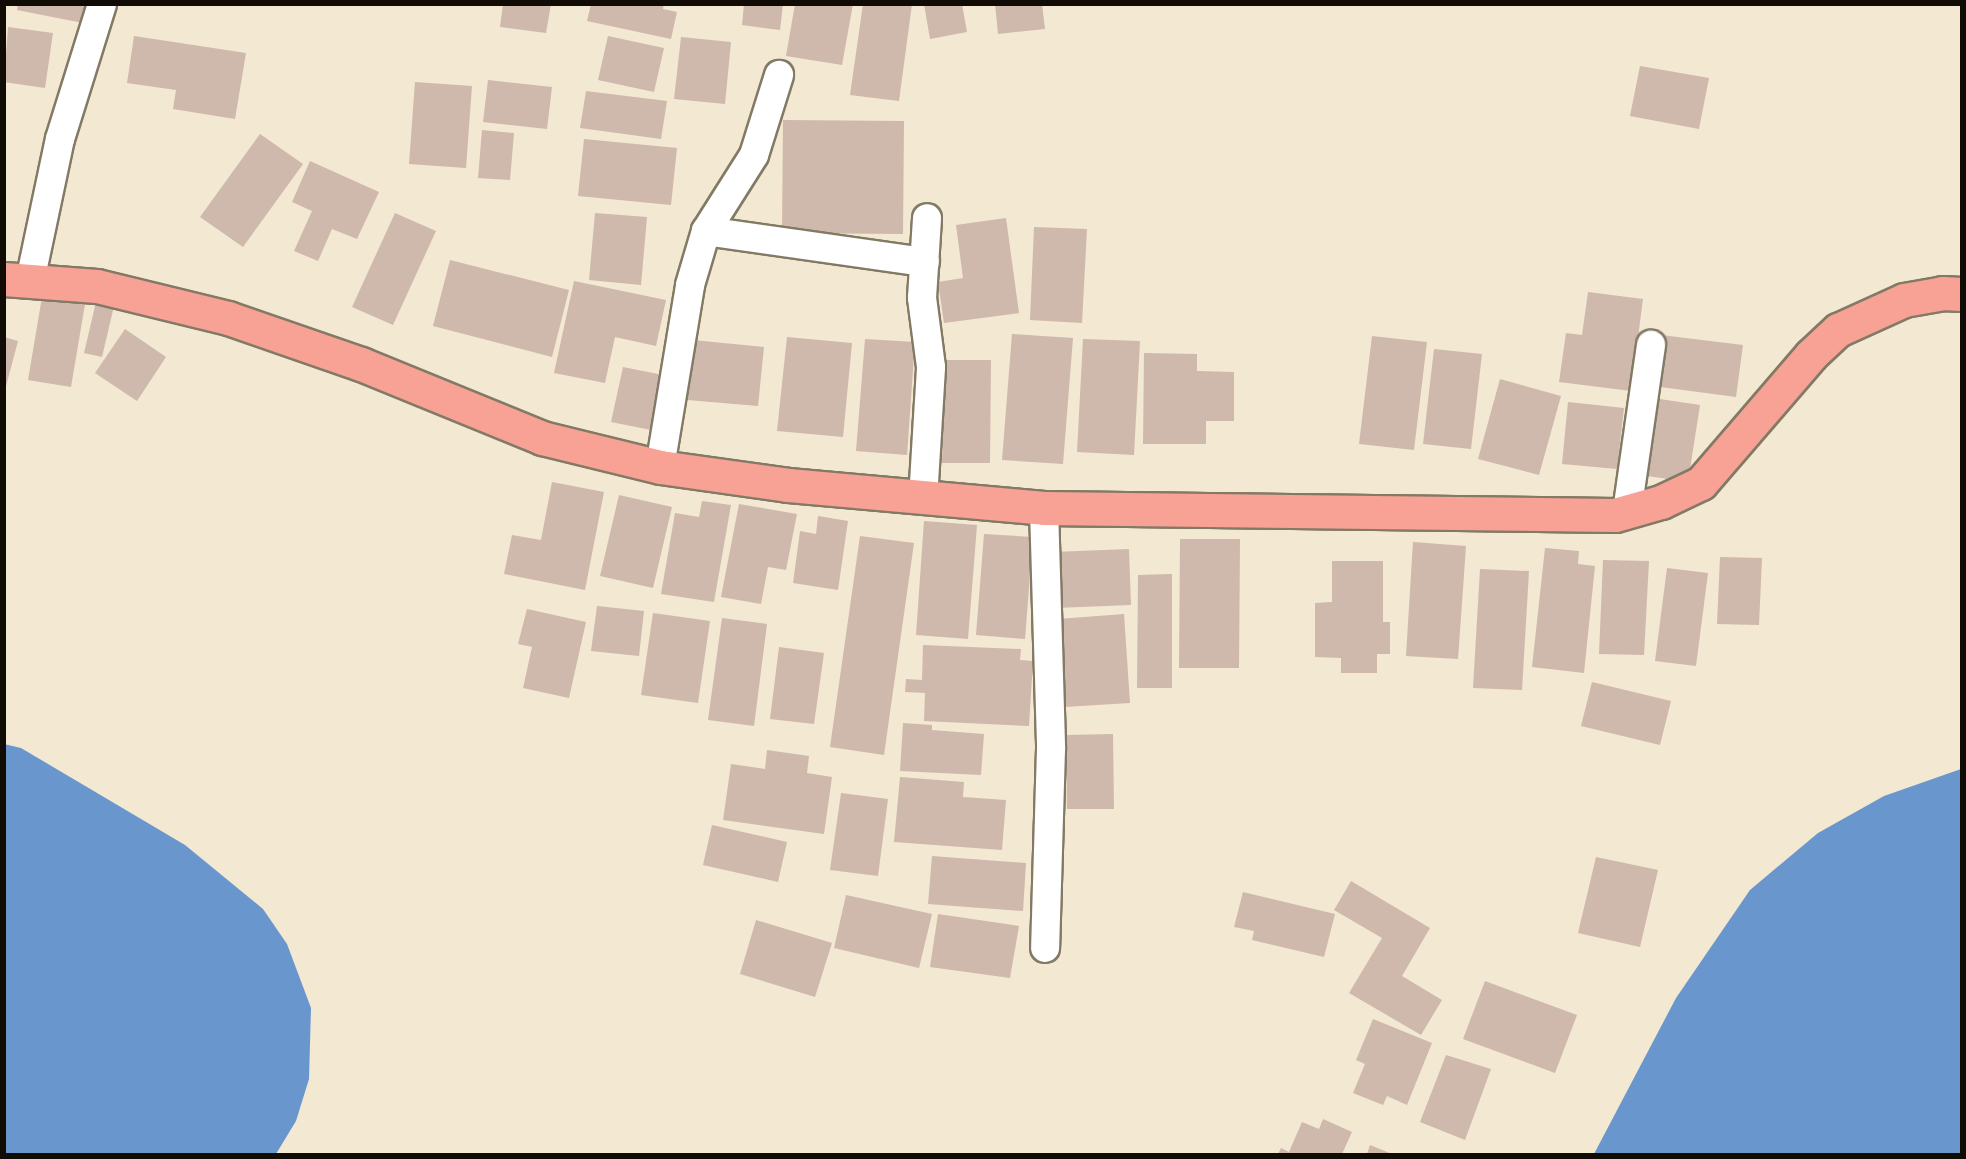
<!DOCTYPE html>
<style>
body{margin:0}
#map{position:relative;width:1966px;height:1159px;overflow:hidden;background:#f3e8d2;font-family:Montserrat,sans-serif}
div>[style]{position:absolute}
.water>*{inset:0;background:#6996cd}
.building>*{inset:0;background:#cfb8ac}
.roads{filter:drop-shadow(2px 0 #837a66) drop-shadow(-2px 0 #837a66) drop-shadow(0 2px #837a66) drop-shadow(0 -2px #837a66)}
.minor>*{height:28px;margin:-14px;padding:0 14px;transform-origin:14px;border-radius:14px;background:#fff}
.trunk>*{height:33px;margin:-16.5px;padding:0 16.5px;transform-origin:16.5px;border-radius:16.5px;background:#f7a294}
span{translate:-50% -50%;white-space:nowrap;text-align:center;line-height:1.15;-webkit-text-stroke:4.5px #fef5e4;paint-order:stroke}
.frame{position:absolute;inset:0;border:6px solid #100c05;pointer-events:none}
</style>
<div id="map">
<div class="water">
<div style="clip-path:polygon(4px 744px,21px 748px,185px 845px,263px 909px,287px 944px,311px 1008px,309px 1079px,296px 1121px,276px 1154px,5px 1154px)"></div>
<div style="clip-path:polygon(1961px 769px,1961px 1154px,1594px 1154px,1676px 998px,1750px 890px,1818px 833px,1884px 796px)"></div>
</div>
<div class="building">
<div style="clip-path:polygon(18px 4px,97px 4px,93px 25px,17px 10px)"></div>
<div style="clip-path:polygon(503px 4px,551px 4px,546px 33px,500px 27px)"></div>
<div style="clip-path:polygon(591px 4px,664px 4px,663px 9px,677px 12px,671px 39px,587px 21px)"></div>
<div style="clip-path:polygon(744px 4px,783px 4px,780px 30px,742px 25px)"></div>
<div style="clip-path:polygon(795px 4px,853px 4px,842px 65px,786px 56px)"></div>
<div style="clip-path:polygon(863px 4px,912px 4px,899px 101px,850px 95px)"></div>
<div style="clip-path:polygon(924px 4px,962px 4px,967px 32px,930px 39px)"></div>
<div style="clip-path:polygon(995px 4px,1042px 4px,1045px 29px,998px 34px)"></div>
<div style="clip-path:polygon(8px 27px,53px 33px,45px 88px,4px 82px)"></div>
<div style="clip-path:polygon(134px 36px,246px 53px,235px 119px,173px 109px,176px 90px,127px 83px)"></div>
<div style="clip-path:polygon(608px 36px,664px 48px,654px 92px,598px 80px)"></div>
<div style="clip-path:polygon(681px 37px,731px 42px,725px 104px,674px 99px)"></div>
<div style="clip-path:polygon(1640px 66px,1709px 78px,1699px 129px,1630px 116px)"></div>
<div style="clip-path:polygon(488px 80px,552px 87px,547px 129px,483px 122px)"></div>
<div style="clip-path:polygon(415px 82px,472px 86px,466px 168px,409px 164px)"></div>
<div style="clip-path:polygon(586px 91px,667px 101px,661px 139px,580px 128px)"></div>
<div style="clip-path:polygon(783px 120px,904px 121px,903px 234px,782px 233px)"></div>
<div style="clip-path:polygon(482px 130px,514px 133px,510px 180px,478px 178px)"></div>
<div style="clip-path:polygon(260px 134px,303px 164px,243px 247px,200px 217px)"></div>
<div style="clip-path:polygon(584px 139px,677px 148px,671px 205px,578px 196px)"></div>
<div style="clip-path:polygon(310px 161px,379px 192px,357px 239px,332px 229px,318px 261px,294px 251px,312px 211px,292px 202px)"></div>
<div style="clip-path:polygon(395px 213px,436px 231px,393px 325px,352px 307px)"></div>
<div style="clip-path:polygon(595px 213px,647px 217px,641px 285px,589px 280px)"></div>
<div style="clip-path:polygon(1006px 218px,1019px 313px,944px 323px,938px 282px,963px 278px,956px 225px)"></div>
<div style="clip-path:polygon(1034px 227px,1087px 229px,1082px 323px,1030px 320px)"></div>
<div style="clip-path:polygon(450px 260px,569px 290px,552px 357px,433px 326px)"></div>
<div style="clip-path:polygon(574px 281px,666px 300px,656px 346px,615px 337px,605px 383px,554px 373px)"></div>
<div style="clip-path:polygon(1588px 292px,1643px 299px,1631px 391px,1559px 382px,1566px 333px,1582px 335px)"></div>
<div style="clip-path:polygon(42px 297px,85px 304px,71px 387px,28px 380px)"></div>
<div style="clip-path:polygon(96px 302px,114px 306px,102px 357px,84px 353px)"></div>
<div style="clip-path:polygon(125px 329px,166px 357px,137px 401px,95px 373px)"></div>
<div style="clip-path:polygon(1012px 334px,1073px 338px,1063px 464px,1002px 460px)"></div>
<div style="clip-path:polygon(1661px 335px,1743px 345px,1736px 397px,1653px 386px)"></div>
<div style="clip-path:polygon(1372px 336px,1427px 342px,1414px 450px,1359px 444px)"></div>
<div style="clip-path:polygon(4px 337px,18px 341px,5px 390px,4px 390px)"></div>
<div style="clip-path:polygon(787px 337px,852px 343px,843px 437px,777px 431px)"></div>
<div style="clip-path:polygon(865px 339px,915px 342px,907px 455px,856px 451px)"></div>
<div style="clip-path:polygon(1083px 339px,1140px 341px,1134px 455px,1077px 452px)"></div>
<div style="clip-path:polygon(693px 340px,764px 347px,758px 406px,687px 400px)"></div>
<div style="clip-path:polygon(1434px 349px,1482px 354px,1471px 449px,1423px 444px)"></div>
<div style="clip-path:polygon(1144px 353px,1197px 354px,1197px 371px,1234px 372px,1234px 421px,1206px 421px,1206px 444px,1143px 444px)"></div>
<div style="clip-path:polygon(944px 360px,991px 360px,990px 463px,942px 463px)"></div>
<div style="clip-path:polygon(623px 367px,663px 375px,651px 430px,611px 422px)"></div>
<div style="clip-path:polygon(1500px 379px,1561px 396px,1539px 475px,1478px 459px)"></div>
<div style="clip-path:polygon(1653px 398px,1700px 405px,1688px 482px,1641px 475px)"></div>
<div style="clip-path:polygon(1568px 402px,1624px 408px,1617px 469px,1562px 464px)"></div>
<div style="clip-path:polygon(552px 482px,604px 492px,585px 590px,504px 574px,512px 535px,541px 540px)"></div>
<div style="clip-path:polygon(619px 495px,672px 507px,653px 588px,600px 576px)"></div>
<div style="clip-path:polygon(702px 501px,731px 505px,714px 602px,661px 594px,675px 513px,699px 517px)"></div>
<div style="clip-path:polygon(739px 504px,797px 514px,786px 570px,768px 567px,761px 604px,721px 597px)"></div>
<div style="clip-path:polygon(818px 516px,848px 521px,838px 590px,793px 583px,800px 531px,816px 534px)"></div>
<div style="clip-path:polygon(924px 521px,977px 525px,968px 639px,916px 635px)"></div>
<div style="clip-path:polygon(984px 534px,1033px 537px,1025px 639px,976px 635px)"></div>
<div style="clip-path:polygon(860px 536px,914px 543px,884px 755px,830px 747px)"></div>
<div style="clip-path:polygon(1180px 539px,1240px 539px,1239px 668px,1179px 668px)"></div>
<div style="clip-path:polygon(1413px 542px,1466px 546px,1458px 659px,1406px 656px)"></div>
<div style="clip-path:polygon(1545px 548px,1579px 551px,1578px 564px,1595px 566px,1584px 673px,1532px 667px)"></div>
<div style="clip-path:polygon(1129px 549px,1131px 605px,1055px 608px,1053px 552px)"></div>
<div style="clip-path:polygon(1720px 557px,1762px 558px,1759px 625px,1717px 624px)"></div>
<div style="clip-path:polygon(1603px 560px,1649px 561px,1644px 655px,1599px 654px)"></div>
<div style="clip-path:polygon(1332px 561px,1383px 561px,1383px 622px,1390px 622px,1390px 654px,1377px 654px,1377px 673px,1341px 673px,1341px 658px,1315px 657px,1315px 603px,1332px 602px)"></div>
<div style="clip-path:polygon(1667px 568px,1708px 573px,1696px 666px,1655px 661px)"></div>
<div style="clip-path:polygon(1480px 569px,1529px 571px,1522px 690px,1473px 688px)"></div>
<div style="clip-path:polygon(1172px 574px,1172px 688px,1137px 688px,1138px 575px)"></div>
<div style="clip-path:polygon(597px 606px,644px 611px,639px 656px,591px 651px)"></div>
<div style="clip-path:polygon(527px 609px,586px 622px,569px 698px,523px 688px,532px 647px,518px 644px)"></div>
<div style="clip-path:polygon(653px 613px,710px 621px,698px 703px,641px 695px)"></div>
<div style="clip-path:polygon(1124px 614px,1130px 703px,1064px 707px,1058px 619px)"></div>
<div style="clip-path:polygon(722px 618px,767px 624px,754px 726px,708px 720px)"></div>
<div style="clip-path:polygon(923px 645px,1021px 649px,1020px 660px,1033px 661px,1029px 726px,924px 721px,925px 693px,905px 692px,906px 679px,922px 680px)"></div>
<div style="clip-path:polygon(779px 647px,824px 653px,814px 724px,770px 719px)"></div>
<div style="clip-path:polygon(1592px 682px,1671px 701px,1660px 745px,1581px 726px)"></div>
<div style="clip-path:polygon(903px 723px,932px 725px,932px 730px,984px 734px,981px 775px,900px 771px)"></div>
<div style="clip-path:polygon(1113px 734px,1114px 809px,1067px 809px,1066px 735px)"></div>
<div style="clip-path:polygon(767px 750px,809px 756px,807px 773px,832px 777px,824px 834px,723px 820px,731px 764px,765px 769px)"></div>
<div style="clip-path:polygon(900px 777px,964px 782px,963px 797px,1006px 800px,1002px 850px,894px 842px)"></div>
<div style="clip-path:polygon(841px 793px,888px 799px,878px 876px,830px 870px)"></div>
<div style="clip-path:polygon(712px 825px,787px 842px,778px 882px,703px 865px)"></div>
<div style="clip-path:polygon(932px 856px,1026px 863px,1023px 911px,928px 904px)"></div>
<div style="clip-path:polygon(1596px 857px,1658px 870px,1640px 947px,1578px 933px)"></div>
<div style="clip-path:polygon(1351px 881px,1430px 928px,1402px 976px,1442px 1000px,1421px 1035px,1349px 993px,1382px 938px,1334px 910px)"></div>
<div style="clip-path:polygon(1243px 892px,1335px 914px,1324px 957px,1252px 940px,1254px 931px,1234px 927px)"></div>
<div style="clip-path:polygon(846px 895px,932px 914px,919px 968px,834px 948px)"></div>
<div style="clip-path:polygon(938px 914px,1019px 926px,1010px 978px,930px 967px)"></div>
<div style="clip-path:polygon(756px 920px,832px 943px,815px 997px,740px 974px)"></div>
<div style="clip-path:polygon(1485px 981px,1577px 1015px,1555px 1073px,1463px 1039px)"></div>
<div style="clip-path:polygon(1373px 1019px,1432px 1043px,1407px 1105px,1387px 1096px,1383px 1105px,1353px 1093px,1365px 1064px,1356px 1060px)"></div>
<div style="clip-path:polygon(1446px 1055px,1491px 1069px,1465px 1140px,1420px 1122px)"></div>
<div style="clip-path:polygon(1323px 1119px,1352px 1132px,1342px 1154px,1278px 1154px,1281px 1148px,1289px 1152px,1302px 1122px,1319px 1129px)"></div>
<div style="clip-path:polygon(1370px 1145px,1392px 1154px,1367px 1154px)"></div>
</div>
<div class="roads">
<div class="minor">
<div style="left:706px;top:231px;width:221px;rotate:8.1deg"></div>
<div style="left:30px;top:281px;width:145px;rotate:-78.1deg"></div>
<div style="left:60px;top:139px;width:141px;rotate:-72.7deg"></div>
<div style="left:660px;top:467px;width:184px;rotate:-80.6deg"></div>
<div style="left:690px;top:285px;width:56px;rotate:-73.5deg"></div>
<div style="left:706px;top:231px;width:90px;rotate:-57.7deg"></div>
<div style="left:754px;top:155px;width:84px;rotate:-72.6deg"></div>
<div style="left:923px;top:499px;width:132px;rotate:-86.5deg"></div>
<div style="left:931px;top:367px;width:70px;rotate:-97.4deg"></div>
<div style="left:922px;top:298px;width:80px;rotate:-86.4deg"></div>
<div style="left:1044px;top:508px;width:241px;rotate:88.3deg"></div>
<div style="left:1051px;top:749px;width:199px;rotate:91.7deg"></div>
<div style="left:1627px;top:512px;width:169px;rotate:-81.8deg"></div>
</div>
<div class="trunk">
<div style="left:4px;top:279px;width:93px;rotate:4.3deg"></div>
<div style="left:97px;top:286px;width:135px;rotate:13.7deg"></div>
<div style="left:228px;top:318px;width:141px;rotate:19.1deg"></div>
<div style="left:361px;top:364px;width:196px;rotate:22.2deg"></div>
<div style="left:542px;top:438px;width:122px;rotate:13.8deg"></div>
<div style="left:660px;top:467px;width:129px;rotate:8deg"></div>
<div style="left:788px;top:485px;width:257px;rotate:5.1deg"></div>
<div style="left:1044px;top:508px;width:571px;rotate:0.7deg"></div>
<div style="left:1615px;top:515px;width:48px;rotate:-15.8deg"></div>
<div style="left:1661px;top:502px;width:44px;rotate:-25.4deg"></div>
<div style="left:1701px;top:483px;width:169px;rotate:-49.3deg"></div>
<div style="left:1811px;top:355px;width:37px;rotate:-43deg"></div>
<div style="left:1838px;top:330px;width:72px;rotate:-24.4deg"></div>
<div style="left:1904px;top:300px;width:39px;rotate:-10deg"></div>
<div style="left:1942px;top:293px;width:20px;rotate:3deg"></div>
</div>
</div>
<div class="frame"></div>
</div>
